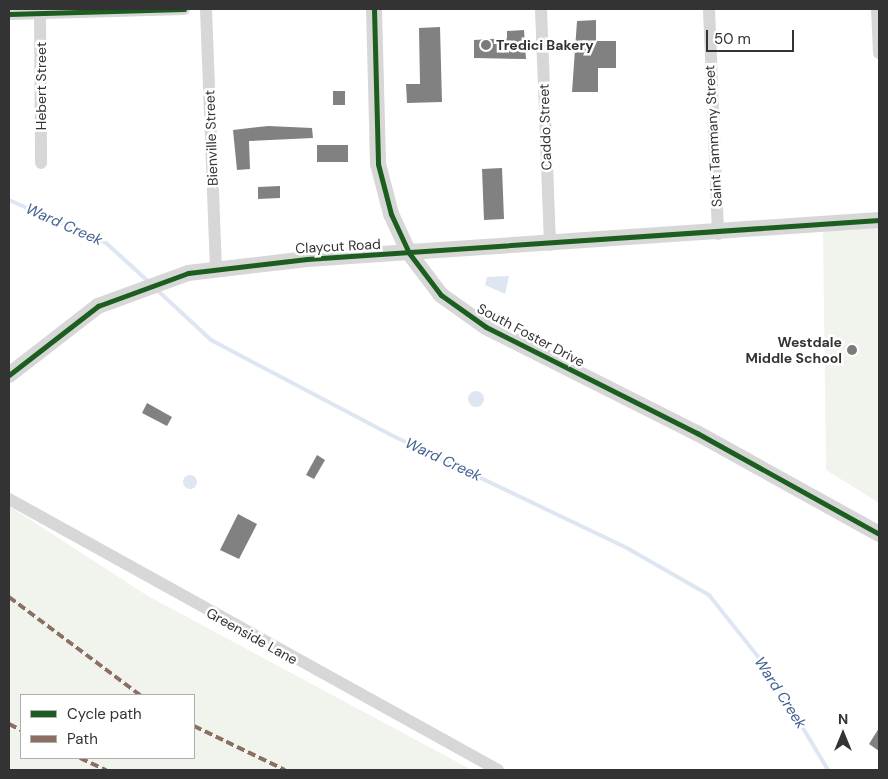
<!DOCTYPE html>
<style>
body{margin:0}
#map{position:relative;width:888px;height:779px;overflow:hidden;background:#fff;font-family:"DM Sans",sans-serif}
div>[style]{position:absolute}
.green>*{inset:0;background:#f0f4ed}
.water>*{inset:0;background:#dee6f2}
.round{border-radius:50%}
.stream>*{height:4px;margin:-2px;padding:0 2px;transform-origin:2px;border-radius:2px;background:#dee6f2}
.building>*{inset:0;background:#818181}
.minor>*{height:12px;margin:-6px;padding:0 6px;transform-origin:6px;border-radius:6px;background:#d7d7d7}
.tertiary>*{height:16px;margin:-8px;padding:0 8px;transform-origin:8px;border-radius:8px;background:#d7d7d7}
.quiet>*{height:4px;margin-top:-2px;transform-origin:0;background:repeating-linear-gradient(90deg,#8d6e63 0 8px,transparent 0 12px)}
.cycleway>*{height:5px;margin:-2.5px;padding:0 2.5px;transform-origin:2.5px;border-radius:2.5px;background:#1b5e20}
.dots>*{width:14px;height:14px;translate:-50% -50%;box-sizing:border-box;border:2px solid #fff;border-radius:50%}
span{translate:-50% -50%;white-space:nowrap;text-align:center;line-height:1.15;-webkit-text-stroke:5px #fff;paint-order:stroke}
.poi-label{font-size:14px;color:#333;font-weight:700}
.left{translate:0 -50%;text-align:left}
.right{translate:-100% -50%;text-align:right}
.street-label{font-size:14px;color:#333}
.water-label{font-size:15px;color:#436392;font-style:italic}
.frame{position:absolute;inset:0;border:10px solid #333;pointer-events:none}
.legend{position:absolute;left:20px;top:694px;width:175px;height:65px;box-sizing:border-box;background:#fff;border:1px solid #adadad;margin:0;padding:6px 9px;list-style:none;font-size:15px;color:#333}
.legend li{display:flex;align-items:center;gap:10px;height:25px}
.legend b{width:25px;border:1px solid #adadad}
.north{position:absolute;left:818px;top:709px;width:50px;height:50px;-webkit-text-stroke:4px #fff;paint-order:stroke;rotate:0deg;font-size:14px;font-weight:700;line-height:20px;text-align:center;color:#333}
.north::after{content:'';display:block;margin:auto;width:18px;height:22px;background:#333;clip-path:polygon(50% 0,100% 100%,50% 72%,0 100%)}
.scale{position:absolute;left:706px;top:30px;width:88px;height:22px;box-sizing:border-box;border:2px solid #333;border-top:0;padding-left:6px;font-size:15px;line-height:18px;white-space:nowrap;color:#333;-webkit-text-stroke:4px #fff;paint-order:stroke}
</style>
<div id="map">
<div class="green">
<div style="clip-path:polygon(879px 227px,879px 503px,826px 470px,823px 230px)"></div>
<div style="clip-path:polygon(evenodd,9px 506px,148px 596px,472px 770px,9px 770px,9px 506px,21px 695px,194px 695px,194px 758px,21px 758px,21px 695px)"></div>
</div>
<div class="water">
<div style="clip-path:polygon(509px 276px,505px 294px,485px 285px,487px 277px)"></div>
<div class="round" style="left:468px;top:391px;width:16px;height:16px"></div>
<div class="round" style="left:183px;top:475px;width:14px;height:14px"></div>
</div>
<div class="stream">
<div style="left:9px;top:200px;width:106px;rotate:23.9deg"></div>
<div style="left:106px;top:243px;width:58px;rotate:42.2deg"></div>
<div style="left:156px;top:289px;width:75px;rotate:42.8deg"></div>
<div style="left:211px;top:340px;width:201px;rotate:27.8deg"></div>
<div style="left:389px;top:434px;width:264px;rotate:25.6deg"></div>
<div style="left:627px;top:548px;width:95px;rotate:29.8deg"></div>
<div style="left:709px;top:595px;width:93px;rotate:51.5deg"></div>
<div style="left:767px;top:668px;width:119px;rotate:59.1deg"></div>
</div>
<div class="building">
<div style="clip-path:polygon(596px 20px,596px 41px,616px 41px,616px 68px,598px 68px,598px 92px,572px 92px,577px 21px)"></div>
<div style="clip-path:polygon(440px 27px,442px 102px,407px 103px,406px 84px,420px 84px,419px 28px)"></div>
<div style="clip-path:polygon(524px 30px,526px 59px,474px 58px,474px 40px,507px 38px,507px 31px)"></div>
<div style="clip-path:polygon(333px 91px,345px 91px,345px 105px,333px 105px)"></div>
<div style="clip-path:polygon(268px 126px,312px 128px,313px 138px,249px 141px,250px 169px,237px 170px,233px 130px)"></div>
<div style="clip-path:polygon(317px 145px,348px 145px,348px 162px,317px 162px)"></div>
<div style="clip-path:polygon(502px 168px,504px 219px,484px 220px,482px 169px)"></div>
<div style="clip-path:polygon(280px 186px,280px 198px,258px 199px,258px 187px)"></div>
<div style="clip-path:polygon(147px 403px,172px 417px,167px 426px,142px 413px)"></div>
<div style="clip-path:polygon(317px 455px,325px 460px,314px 479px,306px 475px)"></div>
<div style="clip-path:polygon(238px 514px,257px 524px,239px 559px,220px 550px)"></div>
<div style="clip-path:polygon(879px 728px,879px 751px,869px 744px)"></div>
</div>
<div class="minor">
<div style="left:40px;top:9px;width:154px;rotate:89.6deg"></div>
<div style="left:206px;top:9px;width:259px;rotate:87.8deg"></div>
<div style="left:541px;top:9px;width:236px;rotate:87.8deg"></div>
<div style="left:709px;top:9px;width:225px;rotate:87.7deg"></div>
<div style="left:877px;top:9px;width:44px;rotate:87.4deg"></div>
<div style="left:9px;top:14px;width:175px;rotate:-1.6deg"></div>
<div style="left:9px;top:499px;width:559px;rotate:28.99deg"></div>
</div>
<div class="tertiary">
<div style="left:374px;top:9px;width:155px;rotate:88.5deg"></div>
<div style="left:378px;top:164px;width:52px;rotate:75.4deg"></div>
<div style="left:391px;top:214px;width:43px;rotate:65.2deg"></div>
<div style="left:409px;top:253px;width:53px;rotate:52.7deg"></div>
<div style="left:441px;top:295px;width:55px;rotate:35.4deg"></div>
<div style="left:486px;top:327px;width:236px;rotate:26.7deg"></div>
<div style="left:697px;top:433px;width:208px;rotate:29deg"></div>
<div style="left:9px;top:375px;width:113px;rotate:-37.8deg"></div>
<div style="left:98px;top:306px;width:96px;rotate:-20.1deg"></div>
<div style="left:188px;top:273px;width:120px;rotate:-6.7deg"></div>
<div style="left:307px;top:259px;width:573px;rotate:-3.9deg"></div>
</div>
<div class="quiet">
<div style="left:9px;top:597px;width:164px;rotate:36.8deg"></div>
<div style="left:9px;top:724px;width:13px;rotate:27deg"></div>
<div style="left:194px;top:726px;width:101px;rotate:25.8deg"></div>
<div style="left:80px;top:758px;width:29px;rotate:25deg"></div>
</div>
<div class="cycleway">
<div style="left:374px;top:9px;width:155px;rotate:88.5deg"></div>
<div style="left:378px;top:164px;width:52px;rotate:75.4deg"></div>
<div style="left:391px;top:214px;width:43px;rotate:65.2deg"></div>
<div style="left:409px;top:253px;width:53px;rotate:52.7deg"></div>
<div style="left:441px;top:295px;width:55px;rotate:35.4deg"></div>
<div style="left:486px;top:327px;width:236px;rotate:26.7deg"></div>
<div style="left:697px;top:433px;width:208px;rotate:29deg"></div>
<div style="left:9px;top:14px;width:175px;rotate:-1.6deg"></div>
<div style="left:9px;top:375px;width:113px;rotate:-37.8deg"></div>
<div style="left:98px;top:306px;width:96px;rotate:-20.1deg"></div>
<div style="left:188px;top:273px;width:120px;rotate:-6.7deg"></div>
<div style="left:307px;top:259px;width:573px;rotate:-3.9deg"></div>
</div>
<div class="dots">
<div style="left:486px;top:45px;background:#7a7a7a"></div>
<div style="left:852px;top:350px;background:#7a7a7a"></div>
</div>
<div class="poi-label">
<span class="left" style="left:496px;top:45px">Tredici Bakery</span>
<span class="right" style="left:842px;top:350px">Westdale<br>Middle School</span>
</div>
<div class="street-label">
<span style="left:41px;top:86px;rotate:-90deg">Hebert Street</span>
<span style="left:545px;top:127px;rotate:-92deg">Caddo Street</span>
<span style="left:713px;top:136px;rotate:-93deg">Saint Tammany Street</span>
<span style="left:211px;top:138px;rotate:-92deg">Bienville Street</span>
<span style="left:338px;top:246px;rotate:-3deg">Claycut Road</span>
<span style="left:531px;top:335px;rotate:28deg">South Foster Drive</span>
<span style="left:252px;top:636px;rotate:29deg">Greenside Lane</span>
</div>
<div class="water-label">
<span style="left:64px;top:225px;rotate:24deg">Ward Creek</span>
<span style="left:443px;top:460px;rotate:25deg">Ward Creek</span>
<span style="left:780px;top:693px;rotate:57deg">Ward Creek</span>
</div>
<div class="frame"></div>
<ul class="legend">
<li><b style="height:6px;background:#1b5e20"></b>Cycle path</li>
<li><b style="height:6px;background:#8d6e63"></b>Path</li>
</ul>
<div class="north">N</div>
<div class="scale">50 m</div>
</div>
